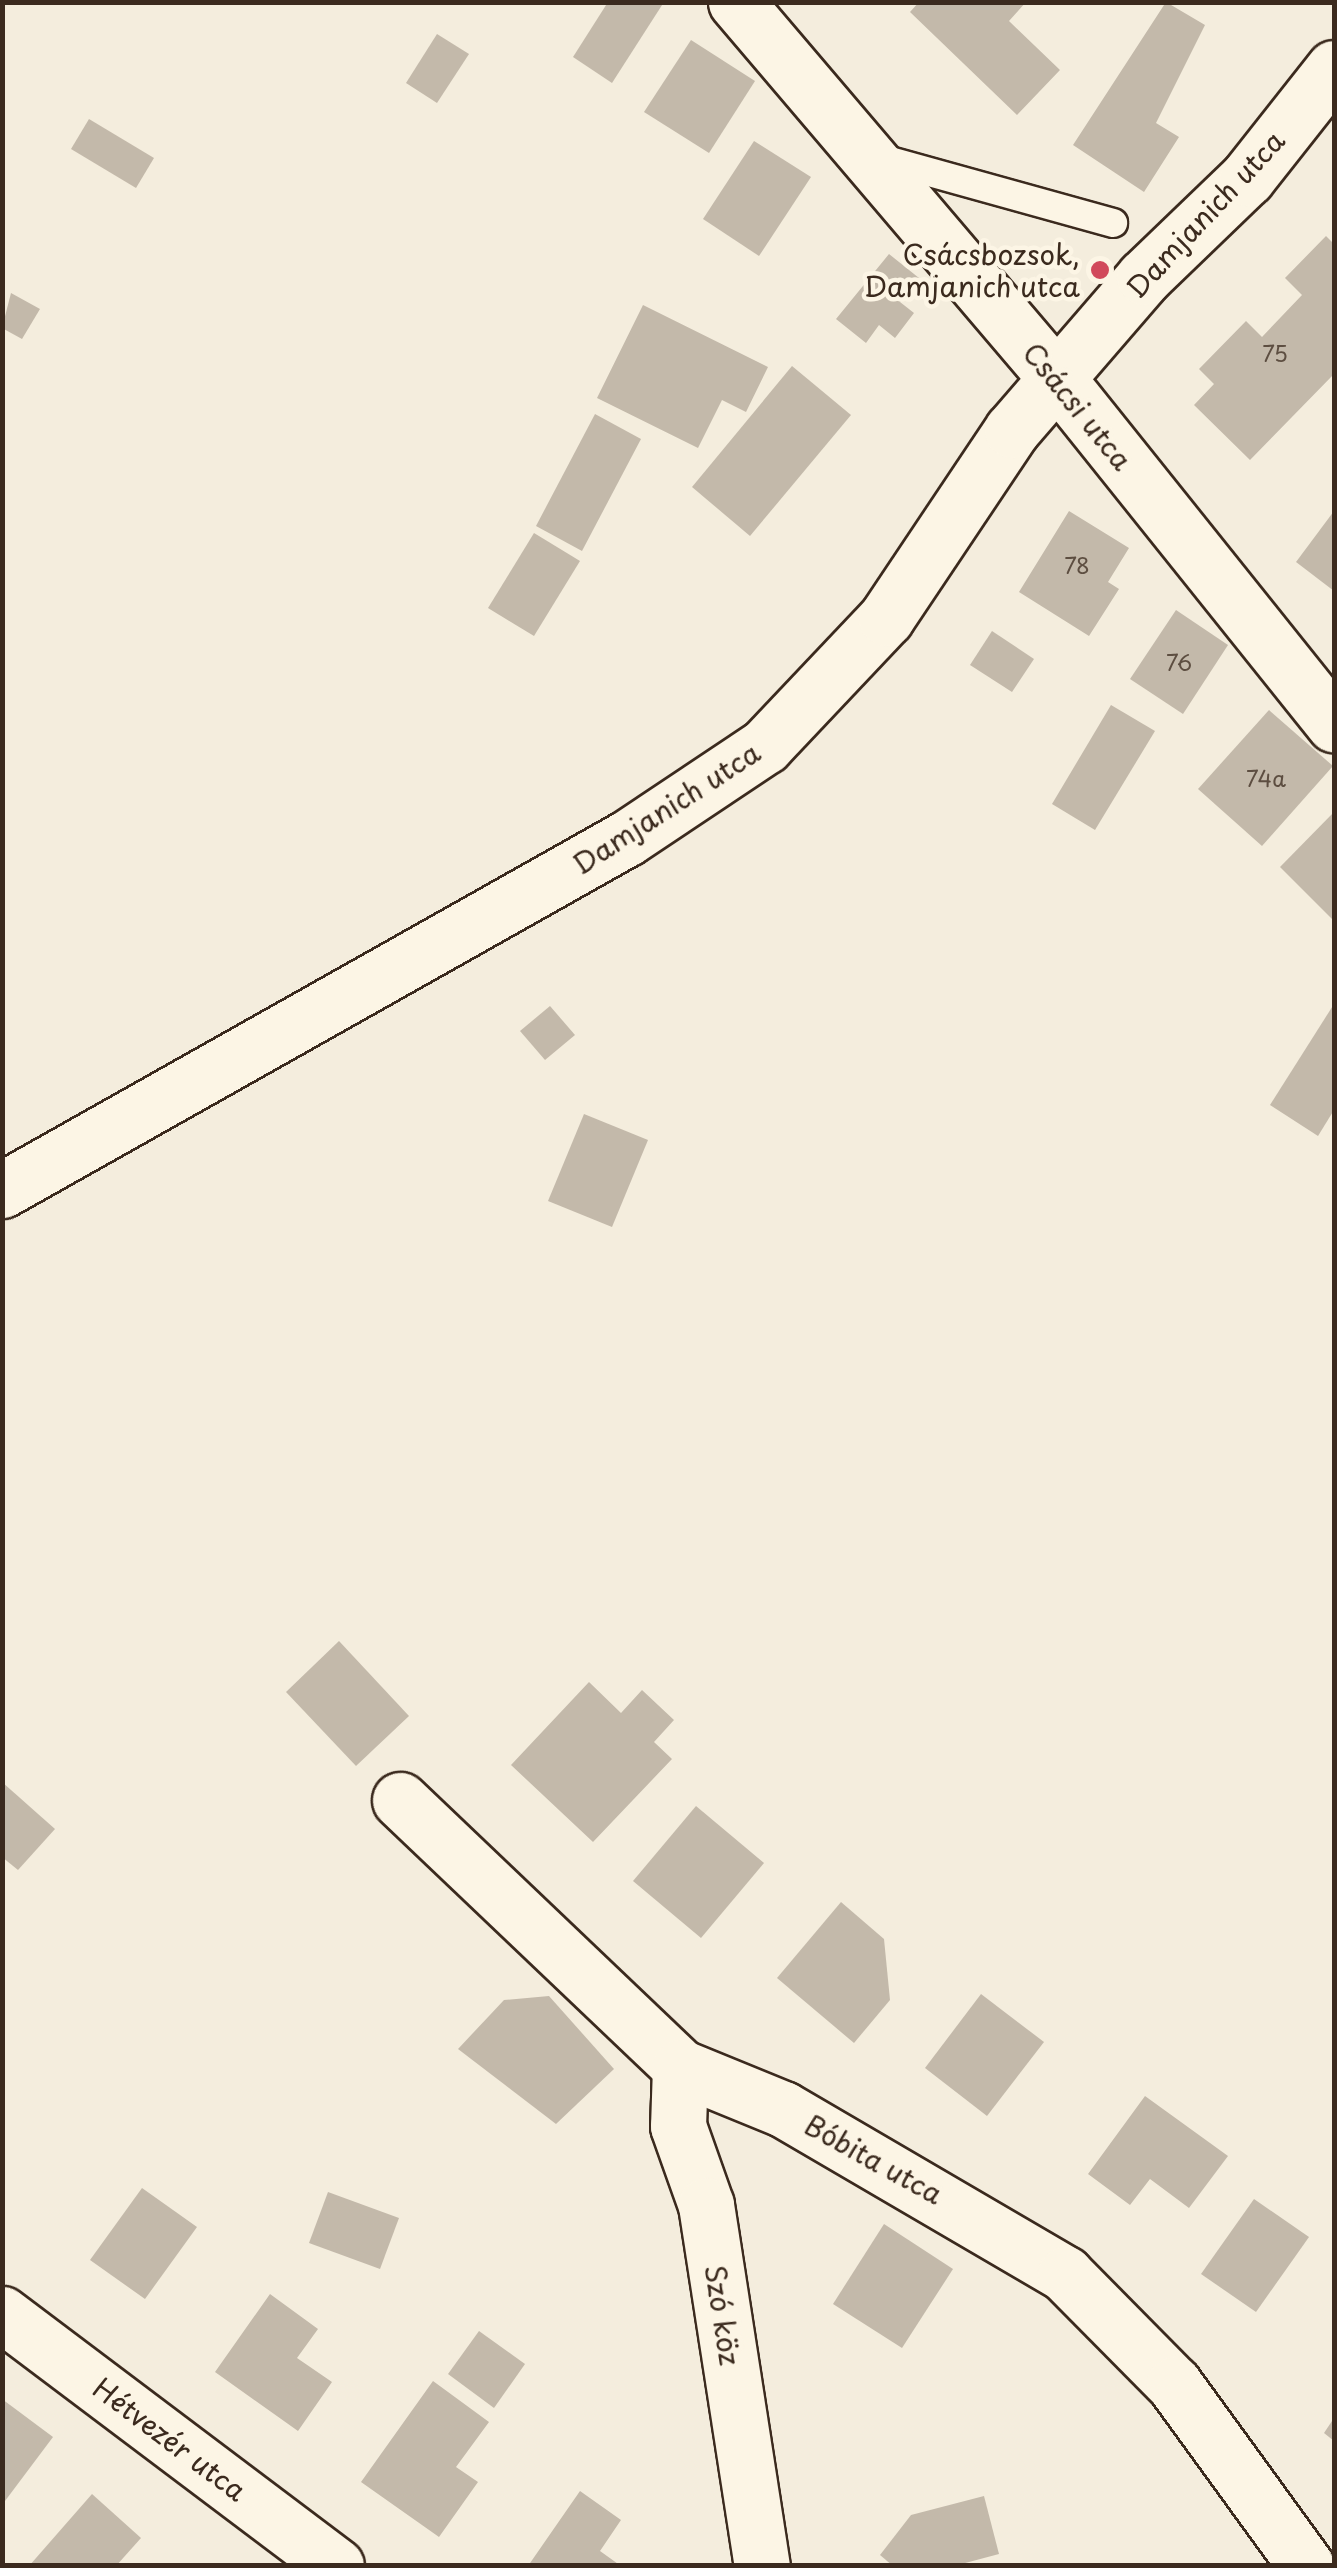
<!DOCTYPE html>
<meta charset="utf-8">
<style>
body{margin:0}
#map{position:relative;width:1337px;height:2568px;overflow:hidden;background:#f4eddd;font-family:"Playpen Sans",sans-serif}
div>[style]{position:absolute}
.building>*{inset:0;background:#c3b9aa}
.roads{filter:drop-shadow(2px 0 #3b2a1e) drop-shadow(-2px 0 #3b2a1e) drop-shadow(0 2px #3b2a1e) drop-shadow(0 -2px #3b2a1e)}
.service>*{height:28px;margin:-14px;padding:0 14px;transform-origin:14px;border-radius:14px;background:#fcf5e5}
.minor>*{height:55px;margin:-27.5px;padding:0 27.5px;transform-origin:27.5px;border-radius:27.5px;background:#fcf5e5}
.dots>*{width:28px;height:28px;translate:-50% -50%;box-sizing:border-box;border:5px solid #fcf5e5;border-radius:50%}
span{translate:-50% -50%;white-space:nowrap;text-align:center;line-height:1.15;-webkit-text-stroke:9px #fcf5e5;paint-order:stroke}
.number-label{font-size:22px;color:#5d4e41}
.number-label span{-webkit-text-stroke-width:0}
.street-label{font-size:28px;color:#3b2a1e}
.poi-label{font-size:28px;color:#3b2a1e}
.right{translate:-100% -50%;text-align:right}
.frame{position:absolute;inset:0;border:5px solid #3b2a1e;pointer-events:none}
</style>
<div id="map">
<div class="building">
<div style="clip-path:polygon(608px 2px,664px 2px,612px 83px,573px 57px)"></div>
<div style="clip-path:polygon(919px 2px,1026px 2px,1009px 21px,1060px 70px,1017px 115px,910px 12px)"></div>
<div style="clip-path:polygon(1166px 2px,1205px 25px,1156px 123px,1179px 137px,1144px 192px,1073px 145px)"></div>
<div style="clip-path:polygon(437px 34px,469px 54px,437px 103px,406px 83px)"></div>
<div style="clip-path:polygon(691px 40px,755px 81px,709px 153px,644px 112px)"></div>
<div style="clip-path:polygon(89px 119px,154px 158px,136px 188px,71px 149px)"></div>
<div style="clip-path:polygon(754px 141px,811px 177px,759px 256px,703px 219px)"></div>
<div style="clip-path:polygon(1326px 236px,1334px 244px,1334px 374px,1250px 460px,1194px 405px,1214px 384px,1199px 369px,1246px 321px,1262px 337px,1302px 295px,1285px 278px)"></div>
<div style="clip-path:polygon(889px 254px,919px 278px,900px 302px,914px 313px,895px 338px,879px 325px,866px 343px,836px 319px)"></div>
<div style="clip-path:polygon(11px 293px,40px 309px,22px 339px,2px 328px)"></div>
<div style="clip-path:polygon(643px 305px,768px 367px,746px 412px,722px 400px,698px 448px,597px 398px)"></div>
<div style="clip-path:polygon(792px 366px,851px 415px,750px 536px,692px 487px)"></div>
<div style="clip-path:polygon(595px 414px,641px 439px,582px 551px,536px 526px)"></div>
<div style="clip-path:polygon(1069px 511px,1129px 548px,1108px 582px,1119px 589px,1089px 636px,1019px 592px)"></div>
<div style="clip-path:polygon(1334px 511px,1334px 591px,1296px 562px)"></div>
<div style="clip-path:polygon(534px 533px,580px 561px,534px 636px,488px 608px)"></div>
<div style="clip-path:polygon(1176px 610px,1228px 645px,1183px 714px,1130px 679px)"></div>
<div style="clip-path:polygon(992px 631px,1034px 659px,1012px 692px,970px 665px)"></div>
<div style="clip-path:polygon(1111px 705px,1155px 731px,1095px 830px,1052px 804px)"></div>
<div style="clip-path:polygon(1269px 710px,1333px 766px,1262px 846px,1198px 789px)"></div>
<div style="clip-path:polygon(1334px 812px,1334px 921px,1280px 867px)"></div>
<div style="clip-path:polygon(1334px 1004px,1334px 1110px,1318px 1136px,1270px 1105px)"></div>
<div style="clip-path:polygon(550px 1006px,575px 1035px,545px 1060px,520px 1031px)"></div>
<div style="clip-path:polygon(584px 1114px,648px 1140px,612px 1227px,548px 1201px)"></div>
<div style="clip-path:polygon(339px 1641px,409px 1716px,356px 1766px,286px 1692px)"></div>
<div style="clip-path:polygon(589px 1682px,621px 1713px,642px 1690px,674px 1720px,654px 1742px,672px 1759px,593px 1842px,511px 1765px)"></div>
<div style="clip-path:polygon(2px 1782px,55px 1829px,18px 1870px,2px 1857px)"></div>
<div style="clip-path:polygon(696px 1806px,764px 1863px,701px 1938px,633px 1881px)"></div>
<div style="clip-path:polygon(841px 1902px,884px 1939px,890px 2000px,854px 2043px,777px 1978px)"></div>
<div style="clip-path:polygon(981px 1994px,1044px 2042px,987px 2116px,925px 2068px)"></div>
<div style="clip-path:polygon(549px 1996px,614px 2069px,556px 2124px,458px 2049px,504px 2000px)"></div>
<div style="clip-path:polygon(1145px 2096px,1228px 2156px,1189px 2208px,1150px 2179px,1130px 2205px,1088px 2174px)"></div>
<div style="clip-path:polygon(142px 2188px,197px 2227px,145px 2299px,90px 2260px)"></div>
<div style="clip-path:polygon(328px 2192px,399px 2218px,380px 2269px,309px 2243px)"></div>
<div style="clip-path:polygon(1254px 2199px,1309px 2237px,1256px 2312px,1201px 2274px)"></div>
<div style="clip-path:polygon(884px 2224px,953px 2269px,902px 2348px,833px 2304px)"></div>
<div style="clip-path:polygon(270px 2294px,318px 2329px,297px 2358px,332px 2382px,298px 2431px,215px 2372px)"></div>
<div style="clip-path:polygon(479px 2331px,525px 2364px,494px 2408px,448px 2374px)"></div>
<div style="clip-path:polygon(433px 2381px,489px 2422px,456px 2467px,478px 2482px,439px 2537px,361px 2482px)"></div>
<div style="clip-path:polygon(2px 2399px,53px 2437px,2px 2505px)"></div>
<div style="clip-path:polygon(1334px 2418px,1334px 2441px,1324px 2433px)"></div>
<div style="clip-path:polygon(580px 2491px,621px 2520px,600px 2551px,621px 2566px,528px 2566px)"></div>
<div style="clip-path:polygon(92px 2494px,141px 2538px,116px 2566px,29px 2566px)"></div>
<div style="clip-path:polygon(984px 2496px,999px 2554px,954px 2566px,893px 2566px,880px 2555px,911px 2515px)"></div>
</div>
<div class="roads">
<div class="service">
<div style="left:879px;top:158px;width:243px;rotate:15.5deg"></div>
</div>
<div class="minor">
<div style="left:736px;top:2px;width:498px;rotate:49.6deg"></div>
<div style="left:1059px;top:381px;width:440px;rotate:51.3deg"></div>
<div style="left:2px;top:1190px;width:717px;rotate:-29.39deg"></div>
<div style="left:627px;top:838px;width:166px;rotate:-33.7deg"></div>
<div style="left:765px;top:746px;width:176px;rotate:-46.6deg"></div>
<div style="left:886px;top:618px;width:226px;rotate:-56.2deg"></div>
<div style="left:1012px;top:430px;width:202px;rotate:-49.2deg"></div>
<div style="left:1144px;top:277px;width:143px;rotate:-43.9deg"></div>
<div style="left:1247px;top:178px;width:140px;rotate:-51.7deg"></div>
<div style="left:400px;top:1800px;width:387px;rotate:43.6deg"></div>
<div style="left:680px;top:2067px;width:111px;rotate:22.2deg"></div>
<div style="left:783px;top:2109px;width:327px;rotate:30.3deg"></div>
<div style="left:1065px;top:2274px;width:155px;rotate:45.3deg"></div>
<div style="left:1174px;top:2384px;width:225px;rotate:54deg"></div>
<div style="left:680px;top:2067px;width:59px;rotate:91.9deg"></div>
<div style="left:678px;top:2126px;width:84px;rotate:70.5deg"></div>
<div style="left:706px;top:2205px;width:365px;rotate:81.2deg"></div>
<div style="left:2px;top:2314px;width:418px;rotate:37deg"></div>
</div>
</div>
<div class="dots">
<div style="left:1100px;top:270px;background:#d1495b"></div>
</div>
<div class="number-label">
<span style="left:1275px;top:353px">75</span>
<span style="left:1077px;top:565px">78</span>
<span style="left:1179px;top:662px">76</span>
<span style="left:1266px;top:778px">74a</span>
</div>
<div class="street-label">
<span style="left:1205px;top:214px;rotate:-47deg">Damjanich utca</span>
<span style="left:1078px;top:406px;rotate:51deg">Csácsi utca</span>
<span style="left:666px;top:808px;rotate:-33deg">Damjanich utca</span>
<span style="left:874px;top:2159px;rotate:29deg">Bóbita utca</span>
<span style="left:723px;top:2315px;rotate:81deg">Szó köz</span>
<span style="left:170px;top:2439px;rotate:37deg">Hétvezér utca</span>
</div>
<div class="poi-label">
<span class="right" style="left:1080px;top:270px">Csácsbozsok,<br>Damjanich utca</span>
</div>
<div class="frame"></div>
</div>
